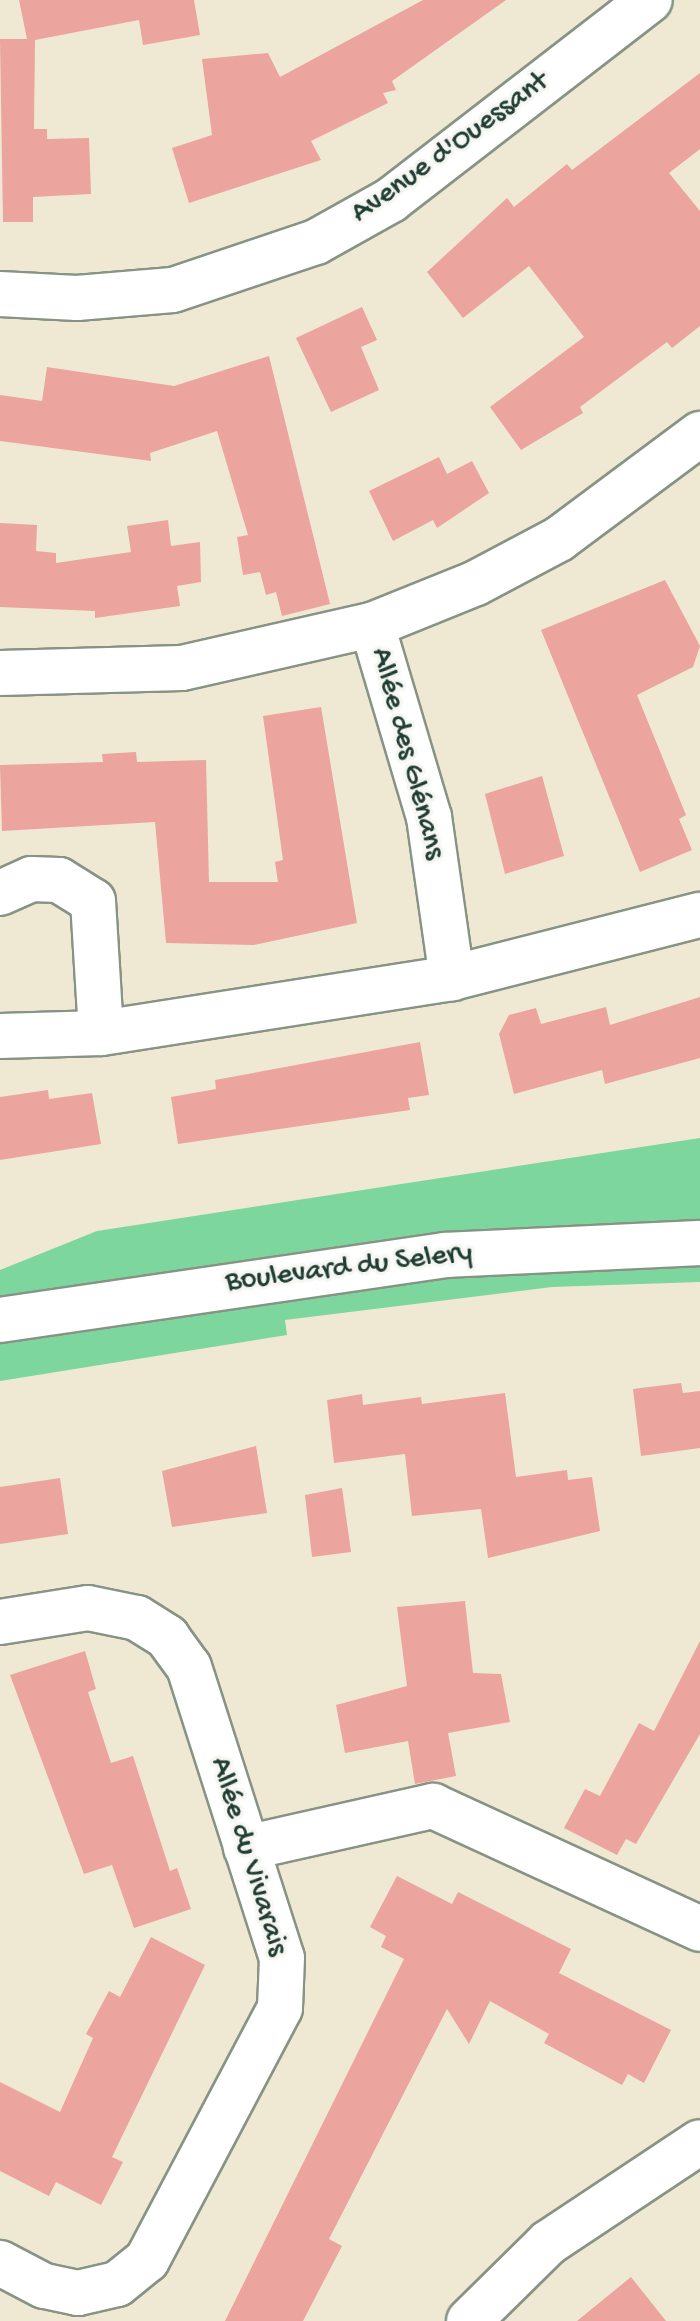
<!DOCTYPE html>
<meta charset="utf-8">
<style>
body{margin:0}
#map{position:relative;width:700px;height:2321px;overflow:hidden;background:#efe9d3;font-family:"Gochi Hand",sans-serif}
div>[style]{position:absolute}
.green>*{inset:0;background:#7cd69d}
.building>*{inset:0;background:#eba49e}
.roads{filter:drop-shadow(2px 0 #879384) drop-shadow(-2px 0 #879384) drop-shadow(0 2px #879384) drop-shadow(0 -2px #879384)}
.minor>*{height:44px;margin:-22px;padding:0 22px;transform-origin:22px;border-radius:22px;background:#fff}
span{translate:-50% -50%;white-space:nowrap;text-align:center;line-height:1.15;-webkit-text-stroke:7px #f6f6f2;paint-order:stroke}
.street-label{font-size:30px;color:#1f3d34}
</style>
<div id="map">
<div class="green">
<div style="clip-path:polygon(700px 1138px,700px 1223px,481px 1229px,0 1299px,0 1270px,97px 1231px)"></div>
<div style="clip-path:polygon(700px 1264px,700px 1282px,552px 1287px,285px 1320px,287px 1335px,0 1381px,0 1341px,382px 1281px)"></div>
</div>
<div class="building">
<div style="clip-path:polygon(19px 0,194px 0,200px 35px,143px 45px,139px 20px,35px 40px,34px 129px,47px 129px,47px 139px,89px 138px,91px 194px,33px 197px,33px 222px,3px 222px,0 39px,27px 39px)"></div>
<div style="clip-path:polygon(423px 0,506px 0,392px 81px,396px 90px,383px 93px,388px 103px,311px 141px,321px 160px,189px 203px,172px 148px,212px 135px,202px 59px,268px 53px,280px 77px)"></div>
<div style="clip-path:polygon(700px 73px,700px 149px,669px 173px,700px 211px,700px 326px,672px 348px,667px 342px,580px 407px,583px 413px,521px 450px,490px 407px,584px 337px,529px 266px,463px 318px,427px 272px,507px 198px,514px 207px,567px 164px,572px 170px)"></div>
<div style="clip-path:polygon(362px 307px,377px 340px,361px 347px,379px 390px,331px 412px,296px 338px)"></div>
<div style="clip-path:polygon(269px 356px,330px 604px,282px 616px,276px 592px,266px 595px,260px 572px,243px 575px,237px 537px,248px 535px,217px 431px,150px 453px,151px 461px,0 441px,0 395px,42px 401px,47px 367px,174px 386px)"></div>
<div style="clip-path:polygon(439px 457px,447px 474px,472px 461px,489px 493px,437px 528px,433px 520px,393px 541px,369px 491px)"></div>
<div style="clip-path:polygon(168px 520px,171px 546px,200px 542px,201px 582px,177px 586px,180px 606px,95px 618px,95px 611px,0 607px,0 523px,37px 525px,36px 551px,56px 553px,56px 563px,131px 552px,127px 526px)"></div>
<div style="clip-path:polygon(665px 580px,700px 646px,693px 667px,637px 695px,686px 815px,679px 819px,692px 850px,640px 872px,541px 630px)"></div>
<div style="clip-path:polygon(321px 707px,357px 923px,254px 945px,166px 943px,155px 822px,2px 831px,0 765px,103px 762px,102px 754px,136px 752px,137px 762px,206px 760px,209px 882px,278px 882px,275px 862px,283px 860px,263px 716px)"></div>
<div style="clip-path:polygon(542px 776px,564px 856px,505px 874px,485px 794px)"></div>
<div style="clip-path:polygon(700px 997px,700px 1058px,605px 1084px,602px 1070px,514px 1094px,499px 1034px,509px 1015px,536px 1008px,541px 1024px,606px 1007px,610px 1025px)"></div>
<div style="clip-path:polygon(420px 1042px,429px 1095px,408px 1098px,410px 1110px,178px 1144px,171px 1097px,216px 1089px,215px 1080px)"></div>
<div style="clip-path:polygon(48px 1090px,49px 1099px,92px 1093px,101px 1144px,0 1160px,0 1097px)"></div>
<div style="clip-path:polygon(681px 1383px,683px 1393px,700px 1391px,700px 1448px,641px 1456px,633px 1389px)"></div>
<div style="clip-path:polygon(505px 1393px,516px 1477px,567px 1470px,568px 1480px,592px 1477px,600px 1531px,488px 1558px,481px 1509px,412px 1516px,405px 1454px,334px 1463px,327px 1400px,362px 1394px,363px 1405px,421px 1397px,422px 1404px)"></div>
<div style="clip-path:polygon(256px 1446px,267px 1513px,172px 1527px,162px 1471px)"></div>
<div style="clip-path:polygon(60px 1478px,68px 1534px,0 1544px,0 1487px)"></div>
<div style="clip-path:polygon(342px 1488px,351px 1552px,312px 1557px,305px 1495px)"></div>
<div style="clip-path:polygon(465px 1601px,473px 1673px,501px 1674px,510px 1722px,448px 1733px,456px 1776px,415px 1784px,408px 1741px,345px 1753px,336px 1705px,407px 1686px,397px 1607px)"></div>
<div style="clip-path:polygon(700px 1641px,700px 1734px,636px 1844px,626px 1839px,617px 1855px,564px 1828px,585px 1789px,600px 1796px,639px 1723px,654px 1731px)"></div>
<div style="clip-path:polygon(85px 1651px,96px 1689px,88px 1692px,111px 1763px,133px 1756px,170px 1871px,177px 1868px,191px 1909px,134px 1928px,112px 1865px,84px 1874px,10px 1675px)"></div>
<div style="clip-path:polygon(397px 1876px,452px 1904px,458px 1892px,571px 1949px,559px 1973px,671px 2030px,644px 2083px,628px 2074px,622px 2085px,544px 2043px,549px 2034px,490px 2001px,469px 2044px,447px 2009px,329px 2239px,342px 2246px,303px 2321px,225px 2321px,404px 1959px,381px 1947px,386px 1936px,370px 1927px)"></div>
<div style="clip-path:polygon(151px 1937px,205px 1965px,112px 2157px,123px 2162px,101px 2205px,56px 2182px,49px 2196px,0 2171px,0 2082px,60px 2112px,93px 2038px,86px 2034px,109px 1991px,120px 1997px)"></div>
<div style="clip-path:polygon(631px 2277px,666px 2321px,577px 2321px)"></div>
</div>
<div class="roads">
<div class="minor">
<div style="left:0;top:294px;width:77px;rotate:3deg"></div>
<div style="left:77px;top:298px;width:96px;rotate:-4.8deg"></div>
<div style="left:173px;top:290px;width:151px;rotate:-18.6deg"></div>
<div style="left:316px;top:242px;width:86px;rotate:-29.2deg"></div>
<div style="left:391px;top:200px;width:327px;rotate:-37.7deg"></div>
<div style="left:372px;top:625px;width:200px;rotate:73.5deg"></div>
<div style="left:429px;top:817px;width:163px;rotate:81.9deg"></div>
<div style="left:452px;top:978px;width:256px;rotate:-14.3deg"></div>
<div style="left:0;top:673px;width:182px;rotate:-1.6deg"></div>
<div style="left:182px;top:668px;width:195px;rotate:-12.8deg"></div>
<div style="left:372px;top:625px;width:112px;rotate:-22deg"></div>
<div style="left:476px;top:583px;width:94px;rotate:-27.9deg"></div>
<div style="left:559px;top:539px;width:176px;rotate:-36.7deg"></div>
<div style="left:0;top:893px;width:34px;rotate:-24deg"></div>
<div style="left:31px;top:879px;width:28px;rotate:2deg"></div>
<div style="left:59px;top:880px;width:40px;rotate:32deg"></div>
<div style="left:93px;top:901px;width:132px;rotate:86.5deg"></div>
<div style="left:0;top:1036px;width:101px;rotate:-1.7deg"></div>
<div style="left:101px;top:1033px;width:355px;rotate:-8.9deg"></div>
<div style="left:0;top:1320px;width:450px;rotate:-8.3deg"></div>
<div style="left:445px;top:1255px;width:255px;rotate:-2.7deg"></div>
<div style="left:0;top:1622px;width:89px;rotate:-9deg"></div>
<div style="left:88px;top:1608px;width:50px;rotate:11.5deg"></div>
<div style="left:137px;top:1618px;width:36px;rotate:32deg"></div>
<div style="left:167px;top:1637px;width:37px;rotate:54deg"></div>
<div style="left:189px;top:1667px;width:305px;rotate:72.3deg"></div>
<div style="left:282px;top:1958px;width:50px;rotate:92.3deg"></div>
<div style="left:280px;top:2008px;width:285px;rotate:117.8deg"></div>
<div style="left:147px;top:2260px;width:38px;rotate:141deg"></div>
<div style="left:117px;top:2284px;width:40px;rotate:167deg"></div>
<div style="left:78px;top:2293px;width:35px;rotate:-168deg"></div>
<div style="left:44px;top:2286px;width:50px;rotate:-152.4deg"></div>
<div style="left:246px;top:1848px;width:192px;rotate:-12.7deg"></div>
<div style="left:433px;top:1806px;width:294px;rotate:24.7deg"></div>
<div style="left:469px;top:2321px;width:111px;rotate:-44.6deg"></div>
<div style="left:548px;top:2243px;width:182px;rotate:-33.6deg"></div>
</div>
</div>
<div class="street-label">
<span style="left:451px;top:149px;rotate:-36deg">Avenue d'Ouessant</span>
<span style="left:406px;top:754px;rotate:75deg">Allée des Glénans</span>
<span style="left:349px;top:1269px;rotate:-7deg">Boulevard du Selery</span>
<span style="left:247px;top:1857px;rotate:73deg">Allée du Vivarais</span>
</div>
</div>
